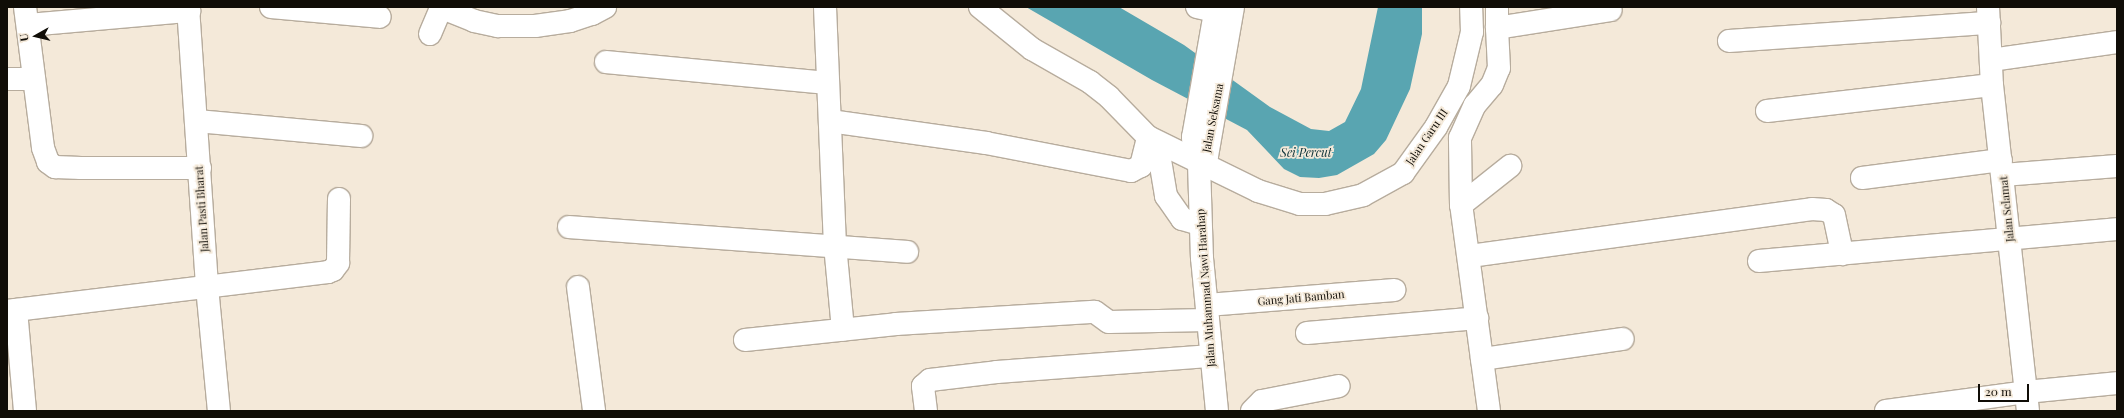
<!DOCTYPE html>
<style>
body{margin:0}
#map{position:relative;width:2124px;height:418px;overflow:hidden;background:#f4e9d9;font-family:"Playfair Display",serif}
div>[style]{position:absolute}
.water>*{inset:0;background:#59a5b1}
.roads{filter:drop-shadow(1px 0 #b7ac9d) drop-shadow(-1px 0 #b7ac9d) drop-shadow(0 1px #b7ac9d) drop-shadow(0 -1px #b7ac9d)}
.minor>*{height:22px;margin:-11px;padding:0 11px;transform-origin:11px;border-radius:11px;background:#fff}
.major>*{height:22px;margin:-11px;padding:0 11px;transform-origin:11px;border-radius:11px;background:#fff}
span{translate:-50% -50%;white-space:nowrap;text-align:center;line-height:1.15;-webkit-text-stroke:3.5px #f4e9d9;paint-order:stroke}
.street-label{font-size:11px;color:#100d07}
.water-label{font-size:12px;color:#0d3339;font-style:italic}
.frame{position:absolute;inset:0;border:8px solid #100d07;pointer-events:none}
.north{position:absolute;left:16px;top:16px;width:40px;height:40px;-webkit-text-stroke:3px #f4e9d9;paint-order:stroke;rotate:262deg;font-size:11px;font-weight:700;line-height:16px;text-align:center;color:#100d07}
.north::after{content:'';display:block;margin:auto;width:14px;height:18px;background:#100d07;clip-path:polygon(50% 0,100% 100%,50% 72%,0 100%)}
.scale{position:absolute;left:1978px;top:384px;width:51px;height:18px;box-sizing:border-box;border:2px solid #100d07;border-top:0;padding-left:5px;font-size:12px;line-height:14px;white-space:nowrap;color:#100d07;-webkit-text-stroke:3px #f4e9d9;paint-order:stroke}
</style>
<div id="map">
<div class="water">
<div style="clip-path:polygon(1026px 7px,1119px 7px,1184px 45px,1270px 107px,1311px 129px,1329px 131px,1345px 122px,1361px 89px,1378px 7px,1422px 7px,1422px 34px,1410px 89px,1386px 140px,1374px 154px,1337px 175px,1319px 178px,1300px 177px,1284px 169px,1247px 130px,1152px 80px)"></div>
</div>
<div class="roads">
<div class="minor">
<div style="left:25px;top:7px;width:142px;rotate:82.7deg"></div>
<div style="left:43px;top:148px;width:15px;rotate:70deg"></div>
<div style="left:48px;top:162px;width:9px;rotate:36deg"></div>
<div style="left:55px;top:167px;width:26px;rotate:2deg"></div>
<div style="left:81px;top:168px;width:119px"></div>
<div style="left:188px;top:7px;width:281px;rotate:86.1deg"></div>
<div style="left:207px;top:287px;width:125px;rotate:84.5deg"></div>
<div style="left:271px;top:7px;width:109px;rotate:5.2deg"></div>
<div style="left:440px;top:7px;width:37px;rotate:22deg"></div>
<div style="left:474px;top:21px;width:25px;rotate:12deg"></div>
<div style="left:498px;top:26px;width:37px"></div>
<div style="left:535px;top:26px;width:35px;rotate:-8deg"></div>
<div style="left:570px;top:21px;width:23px;rotate:-18deg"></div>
<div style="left:592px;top:14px;width:15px;rotate:-28deg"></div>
<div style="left:825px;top:7px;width:238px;rotate:87.6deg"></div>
<div style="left:835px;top:245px;width:85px;rotate:84.6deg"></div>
<div style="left:980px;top:7px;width:67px;rotate:38.9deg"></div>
<div style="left:1032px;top:49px;width:67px;rotate:29.6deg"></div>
<div style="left:1090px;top:82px;width:24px;rotate:38deg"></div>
<div style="left:1109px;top:97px;width:56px;rotate:45.7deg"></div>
<div style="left:1148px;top:137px;width:123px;rotate:26.1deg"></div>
<div style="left:1258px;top:191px;width:44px;rotate:17.2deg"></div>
<div style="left:1300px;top:204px;width:25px"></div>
<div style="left:1325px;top:204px;width:39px;rotate:-13deg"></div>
<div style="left:1363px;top:195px;width:46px;rotate:-28.8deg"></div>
<div style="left:1403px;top:173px;width:57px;rotate:-54.3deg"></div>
<div style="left:1436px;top:127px;width:47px;rotate:-60.7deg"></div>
<div style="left:1459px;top:86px;width:56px;rotate:-76.5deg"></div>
<div style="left:1472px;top:32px;width:25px;rotate:-92deg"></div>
<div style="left:1197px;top:7px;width:18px;rotate:13deg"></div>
<div style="left:1988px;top:7px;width:78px;rotate:87.1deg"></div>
<div style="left:1992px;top:85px;width:328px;rotate:83.7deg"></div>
<div style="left:28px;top:25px;width:162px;rotate:-5deg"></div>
<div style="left:1497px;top:28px;width:21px;rotate:-90deg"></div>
<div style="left:430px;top:34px;width:28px;rotate:-67deg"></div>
<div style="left:1729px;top:41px;width:261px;rotate:-4deg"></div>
<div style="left:1991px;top:60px;width:127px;rotate:-8.1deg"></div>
<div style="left:606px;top:62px;width:222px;rotate:5.4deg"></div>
<div style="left:7px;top:79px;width:27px"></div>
<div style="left:1767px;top:111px;width:226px;rotate:-6.6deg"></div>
<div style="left:197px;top:121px;width:165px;rotate:5.2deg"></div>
<div style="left:830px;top:121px;width:158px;rotate:8deg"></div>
<div style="left:986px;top:143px;width:148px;rotate:10.9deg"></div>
<div style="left:1131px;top:171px;width:11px;rotate:-27deg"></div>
<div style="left:1141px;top:166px;width:30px;rotate:-76deg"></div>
<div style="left:1157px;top:142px;width:55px;rotate:80.5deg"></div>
<div style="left:1166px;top:196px;width:28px;rotate:55deg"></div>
<div style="left:1182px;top:219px;width:19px;rotate:16deg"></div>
<div style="left:2003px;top:175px;width:114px;rotate:-4.5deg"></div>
<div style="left:1862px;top:178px;width:140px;rotate:-7.4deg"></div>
<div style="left:1461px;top:205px;width:63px;rotate:-38.5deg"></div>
<div style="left:569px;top:227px;width:339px;rotate:4.2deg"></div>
<div style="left:1470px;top:256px;width:345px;rotate:-7.8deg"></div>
<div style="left:1812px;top:209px;width:14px;rotate:4deg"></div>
<div style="left:1826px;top:210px;width:9px;rotate:32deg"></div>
<div style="left:1834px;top:215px;width:40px;rotate:78deg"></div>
<div style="left:1759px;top:261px;width:359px;rotate:-5.1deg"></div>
<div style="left:578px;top:287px;width:125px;rotate:82.6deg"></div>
<div style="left:1207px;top:305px;width:188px;rotate:-4.6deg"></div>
<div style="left:16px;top:310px;width:101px;rotate:84.9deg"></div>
<div style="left:7px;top:311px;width:323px;rotate:-6.9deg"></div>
<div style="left:328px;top:272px;width:5px;rotate:-22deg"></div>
<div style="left:333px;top:270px;width:9px;rotate:-54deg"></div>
<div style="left:338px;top:263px;width:64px;rotate:-89.1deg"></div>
<div style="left:1307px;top:333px;width:171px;rotate:-5deg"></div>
<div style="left:745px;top:340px;width:152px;rotate:-6deg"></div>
<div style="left:896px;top:324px;width:199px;rotate:-3.5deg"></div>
<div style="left:1095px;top:312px;width:17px;rotate:36deg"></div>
<div style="left:1109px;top:322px;width:99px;rotate:-1.2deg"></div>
<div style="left:1482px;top:359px;width:142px;rotate:-8.1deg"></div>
<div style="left:926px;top:411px;width:25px;rotate:-97deg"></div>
<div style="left:923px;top:386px;width:9px;rotate:-41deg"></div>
<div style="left:930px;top:380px;width:67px;rotate:-6.8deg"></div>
<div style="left:997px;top:372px;width:215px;rotate:-4.3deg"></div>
<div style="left:1252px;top:411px;width:14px;rotate:-45deg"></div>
<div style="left:1262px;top:401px;width:78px;rotate:-11deg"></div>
<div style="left:1489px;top:411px;width:208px;rotate:-97.7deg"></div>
<div style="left:1461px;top:205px;width:67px;rotate:-90.9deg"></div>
<div style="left:1460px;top:138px;width:36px;rotate:-66deg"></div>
<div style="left:1475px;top:105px;width:26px;rotate:-50deg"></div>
<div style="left:1492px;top:85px;width:18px;rotate:-68deg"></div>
<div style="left:1499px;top:68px;width:40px;rotate:-92.9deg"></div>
<div style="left:1497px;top:28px;width:115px;rotate:-9deg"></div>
<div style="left:1886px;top:411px;width:141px;rotate:-7.7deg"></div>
<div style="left:2026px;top:392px;width:91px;rotate:-5.6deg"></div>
</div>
<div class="major">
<div style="left:1216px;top:7px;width:132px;rotate:100deg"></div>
<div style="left:1193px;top:137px;width:15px;rotate:86deg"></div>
<div style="left:1194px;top:152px;width:13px;rotate:67deg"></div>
<div style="left:1199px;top:164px;width:94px;rotate:88.2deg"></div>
<div style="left:1202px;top:258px;width:154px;rotate:84.4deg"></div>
<div style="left:1199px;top:164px;width:11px;rotate:-45deg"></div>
<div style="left:1207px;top:156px;width:151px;rotate:-80.1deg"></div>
</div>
</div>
<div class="street-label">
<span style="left:1213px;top:118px;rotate:-79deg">Jalan Seksama</span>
<span style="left:1427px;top:137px;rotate:-56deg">Jalan Garu III</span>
<span style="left:202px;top:209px;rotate:-94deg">Jalan Pasti Bharat</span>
<span style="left:2007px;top:209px;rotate:-96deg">Jalan Selamat</span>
<span style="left:1206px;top:288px;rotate:-94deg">Jalan Muhammad Nawi Harahap</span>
<span style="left:1301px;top:298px;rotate:-5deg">Gang Jati Bamban</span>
</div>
<div class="water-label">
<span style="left:1306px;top:153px">Sei Percut</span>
</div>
<div class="frame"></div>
<div class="north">U</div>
<div class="scale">20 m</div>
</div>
